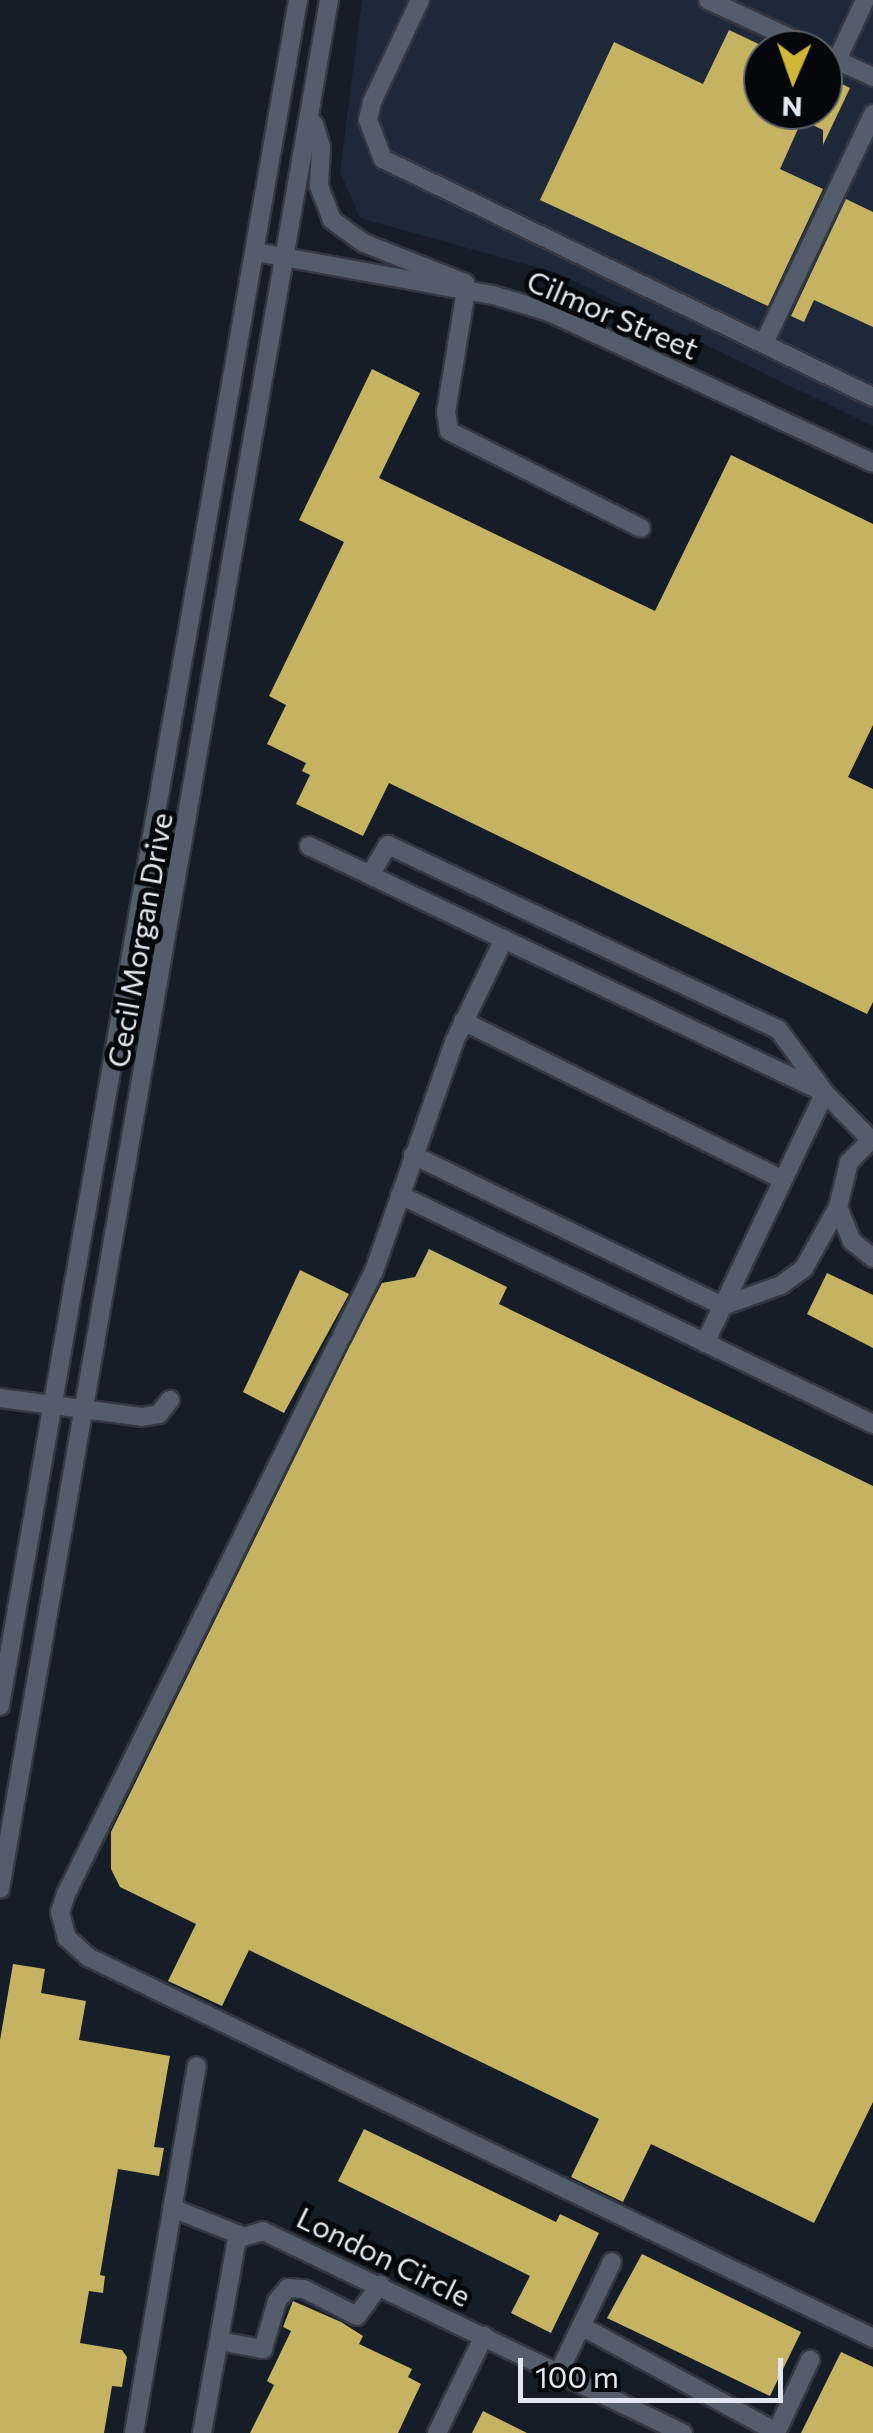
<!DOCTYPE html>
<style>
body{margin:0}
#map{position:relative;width:873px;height:2433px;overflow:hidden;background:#151d29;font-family:Commissioner,sans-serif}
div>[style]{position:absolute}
.built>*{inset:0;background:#1d2839}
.building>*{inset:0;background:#c6b361}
.roads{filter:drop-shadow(2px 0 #333842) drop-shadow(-2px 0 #333842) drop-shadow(0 2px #333842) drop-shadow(0 -2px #333842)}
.minor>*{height:18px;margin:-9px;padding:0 9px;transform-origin:9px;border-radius:9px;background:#535d6b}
span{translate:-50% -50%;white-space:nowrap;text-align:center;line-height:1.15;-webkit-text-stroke:10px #05070c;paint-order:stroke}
.street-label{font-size:30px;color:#e1e7f0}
.north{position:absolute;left:743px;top:30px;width:100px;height:100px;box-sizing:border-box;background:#05070c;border:2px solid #5d6167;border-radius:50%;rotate:182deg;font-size:28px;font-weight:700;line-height:40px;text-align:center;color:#e1e7f0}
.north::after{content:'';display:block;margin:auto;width:35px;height:45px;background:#d2b635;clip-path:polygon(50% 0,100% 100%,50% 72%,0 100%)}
.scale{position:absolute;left:518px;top:2358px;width:265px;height:45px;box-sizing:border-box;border:5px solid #e1e7f0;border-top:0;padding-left:12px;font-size:30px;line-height:35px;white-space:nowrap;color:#e1e7f0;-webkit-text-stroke:8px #05070c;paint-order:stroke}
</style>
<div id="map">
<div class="built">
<div style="clip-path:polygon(evenodd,362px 0,873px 0,873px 426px,557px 273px,360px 218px,340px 172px,362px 0,763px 50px,823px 50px,823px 110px,763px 110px,763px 50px)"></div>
</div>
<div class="building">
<div style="clip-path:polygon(729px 30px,763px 46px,763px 110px,823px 110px,823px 75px,850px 88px,823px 145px,823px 130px,802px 120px,780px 169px,823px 189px,768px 306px,540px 200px,614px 42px,703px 84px)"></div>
<div style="clip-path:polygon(846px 199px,873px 212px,873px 327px,814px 300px,804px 322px,791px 316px)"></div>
<div style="clip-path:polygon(372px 369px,420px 393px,379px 478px,655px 611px,731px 455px,873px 524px,873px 725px,848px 777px,873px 789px,873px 1002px,867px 1014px,389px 783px,363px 836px,296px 804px,310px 775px,302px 771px,306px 763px,267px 744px,286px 705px,269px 696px,344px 542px,299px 520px)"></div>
<div style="clip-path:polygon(429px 1249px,507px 1287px,499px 1304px,873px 1486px,873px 2102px,814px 2223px,651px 2144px,623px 2202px,571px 2177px,599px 2119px,249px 1950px,222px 2006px,168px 1981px,196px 1924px,120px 1887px,111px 1869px,111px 1832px,350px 1345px,382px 1283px,415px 1277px)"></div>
<div style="clip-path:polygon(300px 1270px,349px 1294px,284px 1413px,243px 1392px)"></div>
<div style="clip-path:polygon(827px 1273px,873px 1295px,873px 1348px,807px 1314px)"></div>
<div style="clip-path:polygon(13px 1964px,45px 1969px,41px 1993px,86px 2001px,79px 2040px,170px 2056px,154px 2147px,164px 2148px,159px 2176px,118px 2169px,100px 2275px,105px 2276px,103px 2293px,89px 2291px,80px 2343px,122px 2350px,127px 2357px,122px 2387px,112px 2386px,104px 2433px,0 2433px,0 2040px)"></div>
<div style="clip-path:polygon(364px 2129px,556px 2222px,560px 2214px,599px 2233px,551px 2333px,511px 2313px,530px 2276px,338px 2181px)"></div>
<div style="clip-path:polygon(642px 2254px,801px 2332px,770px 2396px,607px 2318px)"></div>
<div style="clip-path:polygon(293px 2301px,341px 2322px,363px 2336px,359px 2344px,412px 2369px,408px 2377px,421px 2384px,398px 2433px,250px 2433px,274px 2385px,267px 2381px,291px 2331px,283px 2327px)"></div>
<div style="clip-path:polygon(841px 2352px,873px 2367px,873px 2433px,801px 2433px)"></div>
<div style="clip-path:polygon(483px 2411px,527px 2433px,472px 2433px)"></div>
</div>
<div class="roads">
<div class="minor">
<div style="left:420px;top:0;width:113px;rotate:115.2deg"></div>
<div style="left:372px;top:102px;width:18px;rotate:103deg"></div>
<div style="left:368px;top:120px;width:42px;rotate:69deg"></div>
<div style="left:383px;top:159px;width:545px;rotate:25.91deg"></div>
<div style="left:708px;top:0;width:119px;rotate:24.8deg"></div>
<div style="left:828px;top:56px;width:50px;rotate:25deg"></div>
<div style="left:837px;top:60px;width:66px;rotate:-65deg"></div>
<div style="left:314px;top:124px;width:24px;rotate:73deg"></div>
<div style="left:321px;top:147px;width:39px;rotate:93deg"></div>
<div style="left:319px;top:186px;width:36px;rotate:69deg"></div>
<div style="left:332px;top:220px;width:39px;rotate:36deg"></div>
<div style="left:364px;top:243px;width:109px;rotate:21.6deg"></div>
<div style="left:256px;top:252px;width:241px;rotate:10.3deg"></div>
<div style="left:493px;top:295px;width:59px;rotate:16.9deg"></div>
<div style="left:549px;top:312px;width:357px;rotate:25deg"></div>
<div style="left:466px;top:290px;width:124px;rotate:99.3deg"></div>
<div style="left:446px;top:412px;width:19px;rotate:81deg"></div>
<div style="left:449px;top:431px;width:215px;rotate:26.8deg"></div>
<div style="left:764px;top:343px;width:254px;rotate:-64.5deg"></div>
<div style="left:388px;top:845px;width:431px;rotate:25.3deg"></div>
<div style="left:778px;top:1029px;width:79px;rotate:53.7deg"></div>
<div style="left:825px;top:1093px;width:505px;rotate:-154.4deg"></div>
<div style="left:370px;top:875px;width:35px;rotate:-59deg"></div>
<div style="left:309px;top:846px;width:68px;rotate:25.4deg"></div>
<div style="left:463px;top:1021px;width:357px;rotate:26.4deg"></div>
<div style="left:873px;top:1138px;width:34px;rotate:135deg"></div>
<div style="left:849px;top:1162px;width:46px;rotate:103.7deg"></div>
<div style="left:838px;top:1207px;width:37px;rotate:68deg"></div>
<div style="left:852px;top:1241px;width:27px;rotate:39deg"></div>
<div style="left:413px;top:1155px;width:345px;rotate:26deg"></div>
<div style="left:723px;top:1306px;width:62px;rotate:-19.9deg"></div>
<div style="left:781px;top:1285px;width:29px;rotate:-36deg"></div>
<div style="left:804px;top:1268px;width:70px;rotate:-60.9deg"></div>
<div style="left:400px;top:1195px;width:526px;rotate:25.83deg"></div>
<div style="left:342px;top:1336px;width:72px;rotate:-63.8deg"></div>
<div style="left:374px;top:1271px;width:243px;rotate:-70.7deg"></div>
<div style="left:454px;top:1042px;width:114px;rotate:-64.1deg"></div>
<div style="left:338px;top:1343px;width:614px;rotate:116.27deg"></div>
<div style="left:66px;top:1894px;width:19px;rotate:108deg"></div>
<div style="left:60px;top:1912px;width:27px;rotate:75deg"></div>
<div style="left:67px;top:1938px;width:28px;rotate:42deg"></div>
<div style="left:88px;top:1957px;width:873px;rotate:25.89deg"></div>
<div style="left:705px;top:1343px;width:277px;rotate:-64.4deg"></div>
<div style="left:825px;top:1093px;width:66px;rotate:45.6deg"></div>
<div style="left:0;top:1398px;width:143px;rotate:7.6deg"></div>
<div style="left:142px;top:1417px;width:17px;rotate:-10deg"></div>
<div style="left:159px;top:1414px;width:18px;rotate:-52deg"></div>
<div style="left:0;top:1706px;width:1732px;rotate:-80.09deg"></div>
<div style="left:0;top:1889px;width:1917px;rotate:-80.12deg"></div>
<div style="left:172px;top:2208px;width:73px;rotate:21.7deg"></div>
<div style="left:581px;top:2326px;width:222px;rotate:28.5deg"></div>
<div style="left:219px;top:2341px;width:45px;rotate:10.3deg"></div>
<div style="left:263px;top:2349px;width:50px;rotate:-73.7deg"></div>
<div style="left:277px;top:2301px;width:17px;rotate:-50deg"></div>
<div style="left:288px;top:2288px;width:16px;rotate:4deg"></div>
<div style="left:304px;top:2289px;width:59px;rotate:27deg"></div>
<div style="left:357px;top:2316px;width:39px;rotate:-54deg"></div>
<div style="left:559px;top:2372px;width:122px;rotate:-64.3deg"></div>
<div style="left:134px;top:2433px;width:372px;rotate:-80.3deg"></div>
<div style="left:202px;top:2433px;width:197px;rotate:-79.8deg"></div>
<div style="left:237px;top:2239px;width:27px;rotate:-17deg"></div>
<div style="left:263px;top:2231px;width:466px;rotate:25.7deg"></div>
<div style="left:437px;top:2433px;width:108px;rotate:-64.1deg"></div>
<div style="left:776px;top:2433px;width:81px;rotate:-65deg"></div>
</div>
</div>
<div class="street-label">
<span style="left:613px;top:314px;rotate:23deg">Cilmor Street</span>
<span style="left:139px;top:940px;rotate:-80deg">Cecil Morgan Drive</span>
<span style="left:384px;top:2256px;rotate:26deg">London Circle</span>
</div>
<div class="north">N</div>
<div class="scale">100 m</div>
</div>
